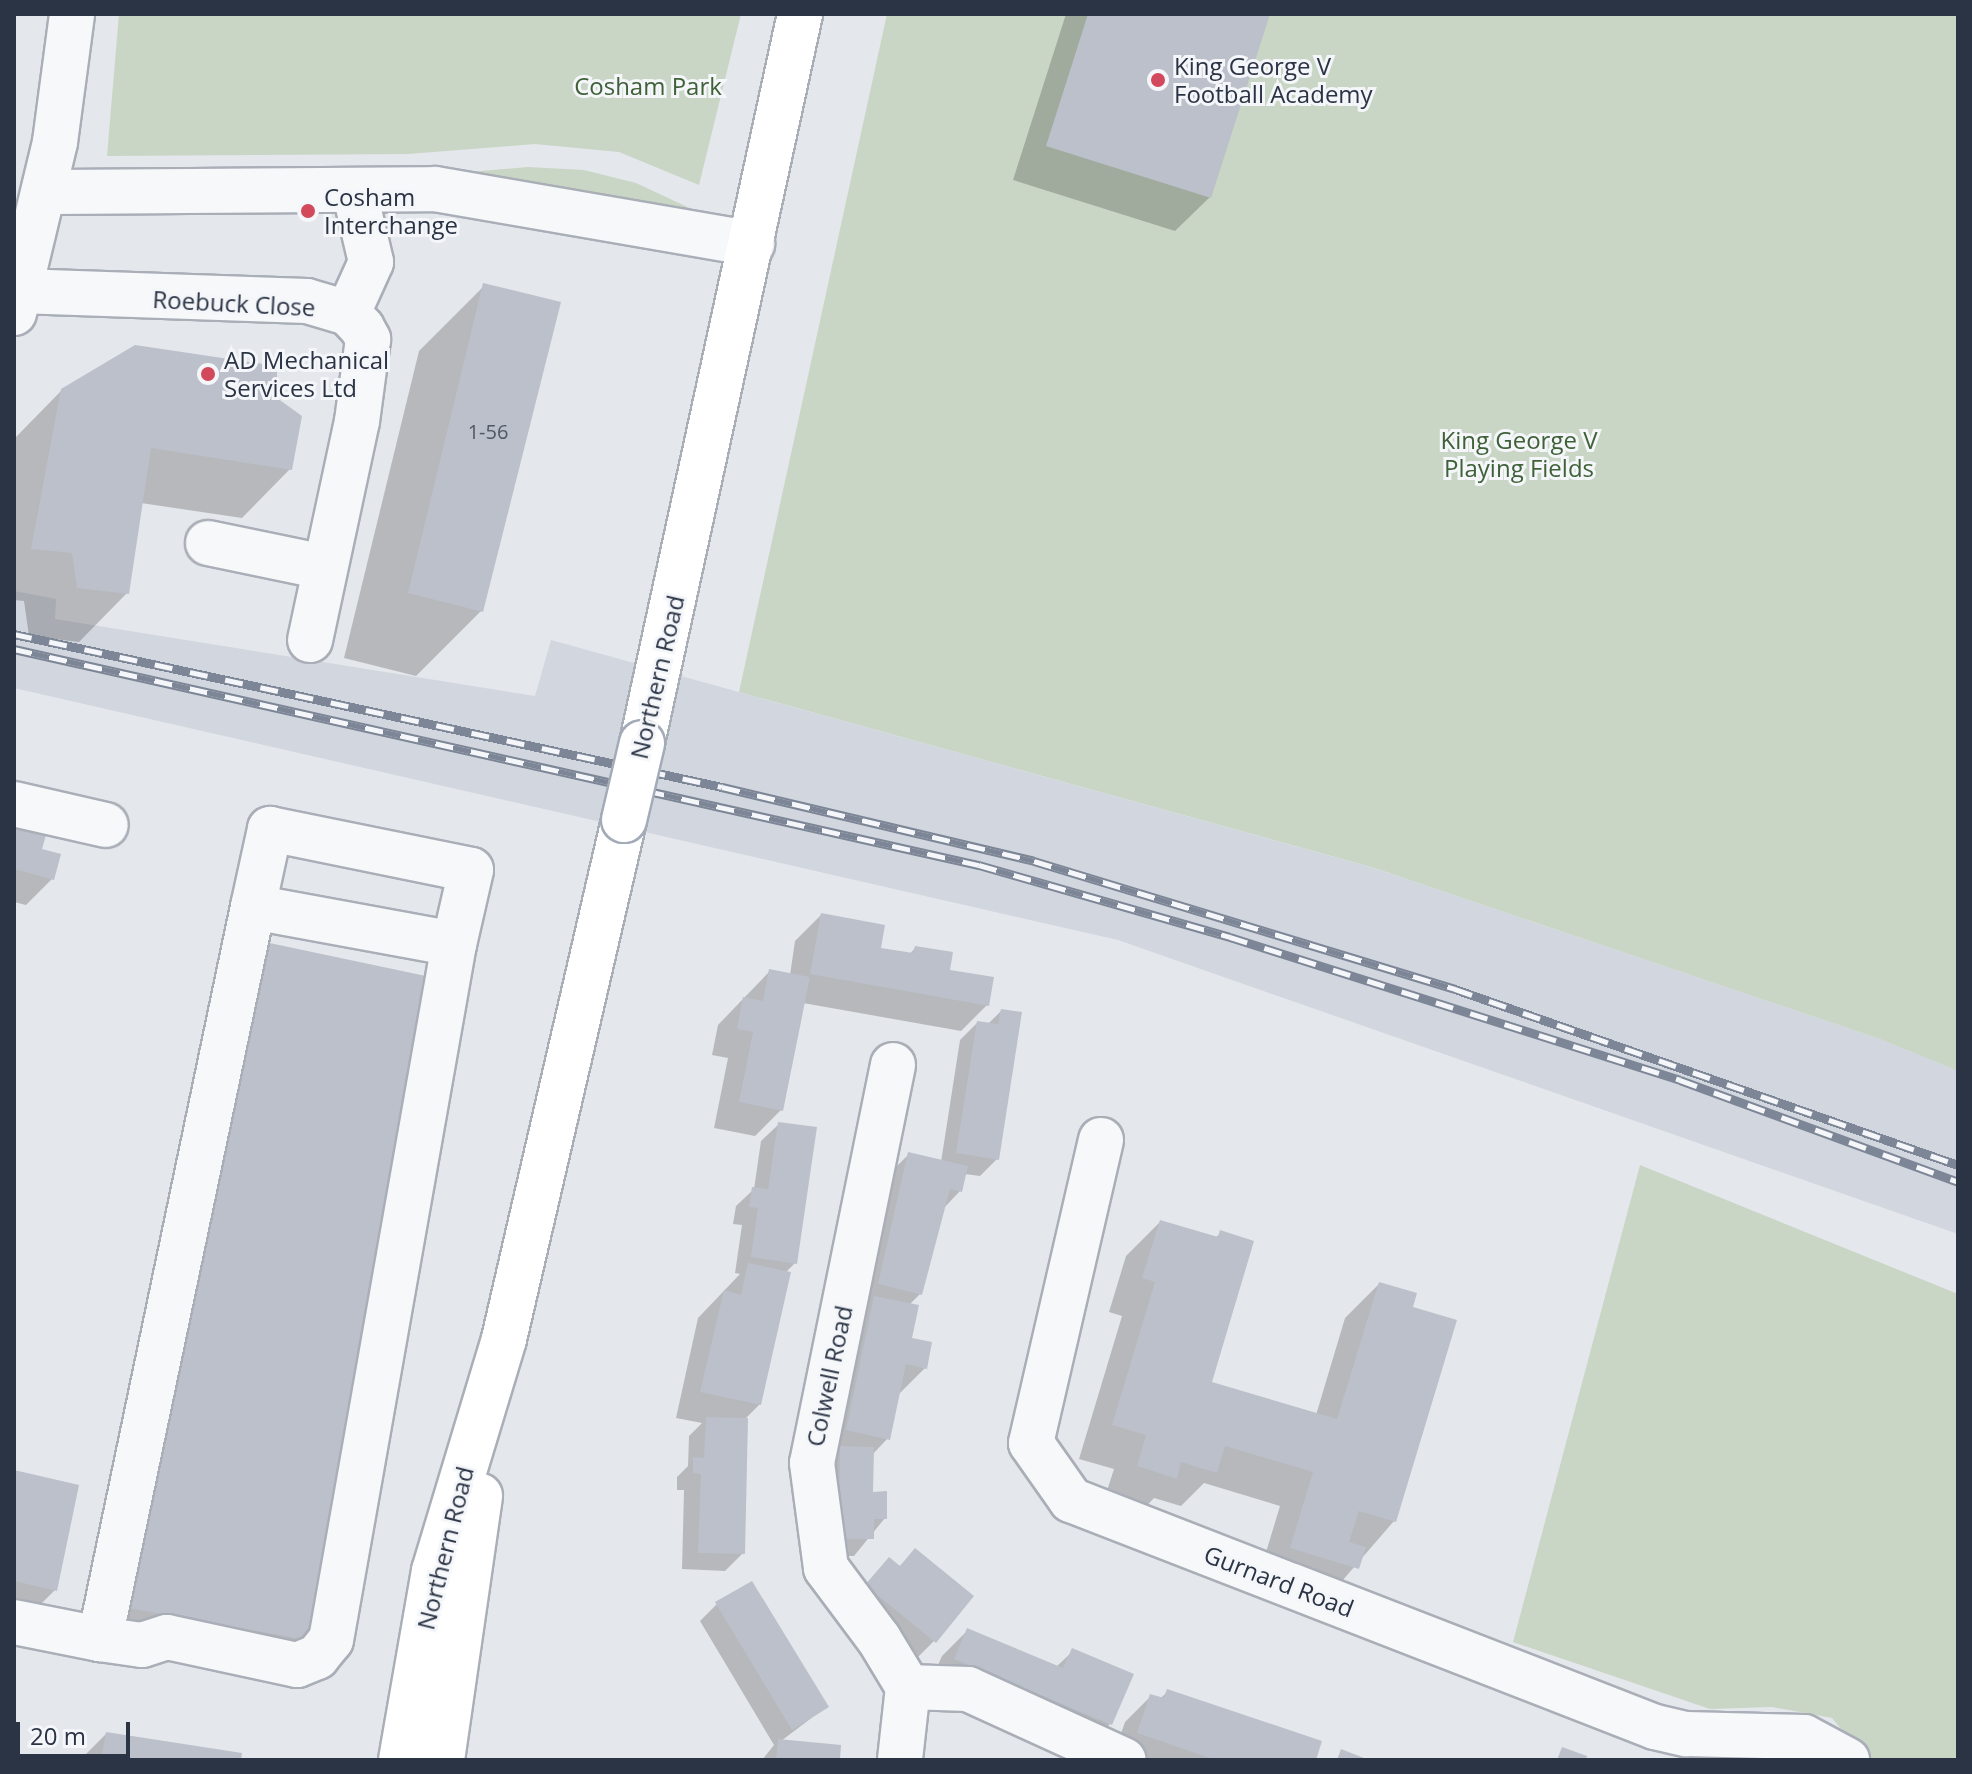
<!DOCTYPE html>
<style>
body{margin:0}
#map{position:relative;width:1972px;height:1774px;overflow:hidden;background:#e4e7ec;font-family:"Open Sans",sans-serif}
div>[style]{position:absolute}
.built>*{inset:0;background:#d2d6de}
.green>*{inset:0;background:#c9d6c5}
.shadow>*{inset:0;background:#0003}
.building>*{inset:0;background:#bbc0ca}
.roads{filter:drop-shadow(2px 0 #a9aeb7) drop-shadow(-2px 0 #a9aeb7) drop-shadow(0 2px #a9aeb7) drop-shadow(0 -2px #a9aeb7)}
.minor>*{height:44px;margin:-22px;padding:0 22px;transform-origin:22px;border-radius:22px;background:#f7f8fa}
.major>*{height:44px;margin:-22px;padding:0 22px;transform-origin:22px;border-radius:22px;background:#fff}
.rail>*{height:9px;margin-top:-4.5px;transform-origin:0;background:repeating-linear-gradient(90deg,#f4f6f9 0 18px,#7d8696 0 36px);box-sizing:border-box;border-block:2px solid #7d8696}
.bridges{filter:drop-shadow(2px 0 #a3abb8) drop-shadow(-2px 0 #a3abb8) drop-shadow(0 2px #a3abb8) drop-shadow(0 -2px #a3abb8)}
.major-bridge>*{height:44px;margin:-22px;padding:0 22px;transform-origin:22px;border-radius:22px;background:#fff}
.dots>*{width:22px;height:22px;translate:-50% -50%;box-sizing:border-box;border:4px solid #f4f6f9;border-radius:50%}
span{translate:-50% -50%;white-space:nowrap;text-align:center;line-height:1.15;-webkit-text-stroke:6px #f4f6f9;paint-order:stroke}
.number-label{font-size:20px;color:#4f5766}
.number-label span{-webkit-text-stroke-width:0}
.poi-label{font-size:24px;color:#2b3445}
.left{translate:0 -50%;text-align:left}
.park-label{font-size:24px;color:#3f6138}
.street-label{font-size:24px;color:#2b3445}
.frame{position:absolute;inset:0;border:16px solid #2b3445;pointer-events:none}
.scale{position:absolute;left:16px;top:1722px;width:114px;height:36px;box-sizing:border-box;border:4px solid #2b3445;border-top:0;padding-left:10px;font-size:24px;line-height:28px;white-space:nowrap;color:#2b3445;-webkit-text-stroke:6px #f4f6f9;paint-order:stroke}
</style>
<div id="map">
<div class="built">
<div style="clip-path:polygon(14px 591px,56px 599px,55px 619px,535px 696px,551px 640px,1370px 867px,1880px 1039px,1958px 1071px,1958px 1234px,1118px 940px,14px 688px)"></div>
</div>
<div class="green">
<div style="clip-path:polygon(119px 14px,741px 14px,699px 185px,619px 152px,535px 144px,408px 154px,107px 156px)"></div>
<div style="clip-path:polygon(887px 14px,1958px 14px,1958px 1071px,1880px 1039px,1371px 867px,739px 692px)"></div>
<div style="clip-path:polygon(528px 167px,584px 170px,636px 183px,696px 211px,694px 219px,446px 174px)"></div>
<div style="clip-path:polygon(1640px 1165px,1958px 1294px,1958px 1760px,1867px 1760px,1832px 1718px,1772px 1707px,1710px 1709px,1513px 1642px)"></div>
</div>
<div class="shadow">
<div style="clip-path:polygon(1066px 14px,1268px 14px,1210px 197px,1175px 231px,1013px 180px)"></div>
<div style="clip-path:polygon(484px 286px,481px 611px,416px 676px,344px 658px,419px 351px)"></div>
<div style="clip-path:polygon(62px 390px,275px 399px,290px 469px,242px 518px,141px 503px,127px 593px,79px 642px,29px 636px,24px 601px,14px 600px,14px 439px)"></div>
<div style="clip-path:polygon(14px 821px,40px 850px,52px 879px,26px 905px,14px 902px)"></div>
<div style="clip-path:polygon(821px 915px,879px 950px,909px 955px,915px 948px,987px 1005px,961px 1031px,803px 1003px,781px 1110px,755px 1136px,714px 1128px,728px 1058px,712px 1055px,718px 1025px,770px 971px,790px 975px,795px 941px)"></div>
<div style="clip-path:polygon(227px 978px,316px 1641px,282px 1676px,95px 1641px)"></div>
<div style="clip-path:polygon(1001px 1011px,997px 1159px,980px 1176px,965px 1174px,960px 1191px,943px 1209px,920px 1294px,909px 1305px,910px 1339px,925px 1368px,899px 1394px,888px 1438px,872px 1455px,871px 1494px,885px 1518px,854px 1556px,822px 1556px,823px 1465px,883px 1180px,909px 1154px,941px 1162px,960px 1040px,977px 1023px,988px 1024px)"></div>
<div style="clip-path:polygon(779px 1124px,795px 1263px,785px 1273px,760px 1404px,744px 1420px,743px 1553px,725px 1571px,682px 1569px,684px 1490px,677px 1490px,677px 1477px,688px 1466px,689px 1436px,702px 1423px,676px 1418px,698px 1318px,740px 1274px,735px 1273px,742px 1225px,733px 1224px,736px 1206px,754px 1189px,761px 1141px)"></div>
<div style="clip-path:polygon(1160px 1222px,1215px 1238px,1221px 1233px,1209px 1383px,1316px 1415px,1345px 1318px,1379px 1284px,1410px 1308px,1394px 1521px,1323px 1603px,1257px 1582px,1280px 1506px,1204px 1483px,1181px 1506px,1154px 1498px,1141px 1512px,1104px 1500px,1114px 1469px,1079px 1459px,1122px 1316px,1109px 1312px,1126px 1256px)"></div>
<div style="clip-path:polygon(14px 1472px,55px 1590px,21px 1624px,14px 1623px)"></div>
<div style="clip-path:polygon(915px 1551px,934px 1641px,917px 1658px,850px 1603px,889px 1559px,898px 1568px)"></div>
<div style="clip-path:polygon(717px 1604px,826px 1707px,781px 1741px,838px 1760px,762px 1760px,774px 1745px,700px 1621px)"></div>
<div style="clip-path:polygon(968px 1630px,1056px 1667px,1073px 1651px,1110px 1724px,1084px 1750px,929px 1685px,942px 1656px)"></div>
<div style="clip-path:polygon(1168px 1691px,1314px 1760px,1112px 1759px,1125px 1722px,1151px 1696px,1160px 1699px)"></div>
<div style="clip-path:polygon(106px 1734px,239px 1760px,80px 1760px)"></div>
</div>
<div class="building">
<div style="clip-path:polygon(1088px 14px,1270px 14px,1211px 198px,1046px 146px)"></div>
<div style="clip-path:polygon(483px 283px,561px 302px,483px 612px,408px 593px)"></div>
<div style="clip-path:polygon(135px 345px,277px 366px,277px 398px,302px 416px,292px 470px,151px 448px,129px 594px,77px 588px,72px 553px,31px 549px,61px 389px)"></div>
<div style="clip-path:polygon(14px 819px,48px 828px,42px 849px,61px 854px,54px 880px,14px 869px)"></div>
<div style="clip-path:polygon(821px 913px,885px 925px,881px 948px,913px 953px,915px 946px,953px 952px,950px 970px,994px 977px,989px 1006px,810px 974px)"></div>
<div style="clip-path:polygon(260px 941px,440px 979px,318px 1642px,128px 1608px)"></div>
<div style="clip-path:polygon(769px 969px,810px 977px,783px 1111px,739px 1102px,753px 1032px,737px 1029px,743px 997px,763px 1001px)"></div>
<div style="clip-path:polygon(1001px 1009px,1022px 1012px,999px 1160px,956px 1153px,977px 1021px,998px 1024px)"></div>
<div style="clip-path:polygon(778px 1122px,817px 1127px,797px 1264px,751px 1257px,758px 1208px,749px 1207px,752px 1187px,768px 1189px)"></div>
<div style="clip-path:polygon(908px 1152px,968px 1166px,962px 1192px,950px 1189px,922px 1295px,878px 1284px)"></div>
<div style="clip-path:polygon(1160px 1220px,1218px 1237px,1220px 1230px,1254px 1241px,1212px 1382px,1337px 1419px,1379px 1282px,1417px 1293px,1413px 1307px,1457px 1320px,1396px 1522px,1359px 1511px,1349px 1542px,1366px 1547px,1359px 1569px,1290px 1548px,1313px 1472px,1225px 1446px,1217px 1473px,1181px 1462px,1177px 1479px,1137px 1466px,1146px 1435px,1112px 1425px,1155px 1282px,1142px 1278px)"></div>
<div style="clip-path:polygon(748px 1263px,791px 1272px,761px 1405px,700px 1392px,724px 1290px,741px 1295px)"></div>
<div style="clip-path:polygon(874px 1296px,919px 1305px,912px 1338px,932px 1342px,927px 1369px,906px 1364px,890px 1440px,846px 1430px)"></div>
<div style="clip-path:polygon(706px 1417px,748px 1418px,745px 1554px,698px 1553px,701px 1474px,693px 1473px,693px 1457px,704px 1458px)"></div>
<div style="clip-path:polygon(840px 1446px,874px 1447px,873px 1492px,887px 1491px,887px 1519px,874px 1519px,874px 1539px,838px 1539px)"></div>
<div style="clip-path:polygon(14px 1470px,79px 1485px,57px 1591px,14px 1581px)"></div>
<div style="clip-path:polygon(915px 1548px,974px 1596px,936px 1643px,865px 1585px,889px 1557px,900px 1566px)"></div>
<div style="clip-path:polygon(752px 1581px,829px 1707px,792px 1730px,715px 1602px)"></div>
<div style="clip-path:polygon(967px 1628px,1063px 1668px,1072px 1648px,1134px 1674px,1112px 1725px,954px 1659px)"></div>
<div style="clip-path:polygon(1167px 1689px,1322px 1741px,1316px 1760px,1216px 1760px,1137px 1733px,1150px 1694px,1164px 1698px)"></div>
<div style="clip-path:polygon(106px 1732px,242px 1753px,241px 1760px,101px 1760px)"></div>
<div style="clip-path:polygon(778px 1739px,841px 1745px,840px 1760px,776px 1760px)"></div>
<div style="clip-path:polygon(1562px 1747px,1587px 1756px,1586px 1760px,1557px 1760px)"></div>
<div style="clip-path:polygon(1341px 1749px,1369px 1760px,1337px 1760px)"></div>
</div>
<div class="roads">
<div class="minor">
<div style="left:44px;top:192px;width:391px;rotate:-0.4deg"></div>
<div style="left:435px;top:189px;width:322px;rotate:9.8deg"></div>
<div style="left:19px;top:291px;width:288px;rotate:2deg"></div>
<div style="left:307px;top:301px;width:43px;rotate:16.3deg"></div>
<div style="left:348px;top:313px;width:21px;rotate:47deg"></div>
<div style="left:362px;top:328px;width:13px;rotate:61deg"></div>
<div style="left:368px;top:339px;width:83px;rotate:97.6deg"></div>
<div style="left:357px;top:421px;width:224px;rotate:102.1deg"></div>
<div style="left:14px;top:313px;width:176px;rotate:-76.5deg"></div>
<div style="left:55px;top:142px;width:129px;rotate:-82.4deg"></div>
<div style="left:348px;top:313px;width:56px;rotate:-65.7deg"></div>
<div style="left:371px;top:262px;width:70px;rotate:-103.2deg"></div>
<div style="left:208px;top:543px;width:118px;rotate:11.7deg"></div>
<div style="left:14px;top:804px;width:94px;rotate:12.9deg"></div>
<div style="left:253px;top:907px;width:80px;rotate:-77.7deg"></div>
<div style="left:270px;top:829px;width:205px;rotate:11.5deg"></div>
<div style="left:471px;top:870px;width:76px;rotate:102.9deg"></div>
<div style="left:893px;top:1065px;width:406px;rotate:101.5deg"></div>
<div style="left:812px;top:1463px;width:106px;rotate:82.4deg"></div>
<div style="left:826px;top:1568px;width:89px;rotate:53.3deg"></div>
<div style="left:879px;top:1639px;width:56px;rotate:58.9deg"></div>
<div style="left:908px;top:1687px;width:73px;rotate:96.3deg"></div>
<div style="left:1101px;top:1140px;width:311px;rotate:103deg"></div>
<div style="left:1031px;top:1443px;width:70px;rotate:54.9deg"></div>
<div style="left:1071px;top:1500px;width:627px;rotate:21.24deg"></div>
<div style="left:1655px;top:1727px;width:32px;rotate:13deg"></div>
<div style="left:1686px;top:1734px;width:118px;rotate:1.5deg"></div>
<div style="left:1804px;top:1737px;width:49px;rotate:28.1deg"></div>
<div style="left:14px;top:1622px;width:88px;rotate:11.2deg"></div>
<div style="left:100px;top:1639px;width:42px;rotate:8.1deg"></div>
<div style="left:142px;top:1645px;width:26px;rotate:-18deg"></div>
<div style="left:167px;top:1637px;width:133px;rotate:12.2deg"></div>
<div style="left:297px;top:1665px;width:22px;rotate:-22deg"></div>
<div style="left:317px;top:1657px;width:22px;rotate:-51deg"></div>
<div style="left:331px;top:1640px;width:707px;rotate:-79.98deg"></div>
<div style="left:454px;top:944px;width:204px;rotate:-169.6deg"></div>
<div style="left:253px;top:907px;width:748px;rotate:101.81deg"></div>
<div style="left:908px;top:1687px;width:60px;rotate:1.9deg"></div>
<div style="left:968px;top:1689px;width:171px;rotate:24.5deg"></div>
</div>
<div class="major">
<div style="left:642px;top:743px;width:746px;rotate:-77.77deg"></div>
<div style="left:401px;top:1760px;width:192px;rotate:-80.1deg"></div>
<div style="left:434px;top:1571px;width:242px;rotate:-73.2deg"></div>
<div style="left:504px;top:1339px;width:533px;rotate:-76.98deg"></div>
<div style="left:442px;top:1760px;width:267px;rotate:-81.8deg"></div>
</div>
</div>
<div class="rail">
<div style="left:14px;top:634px;width:724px;rotate:12.19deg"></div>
<div style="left:722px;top:787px;width:321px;rotate:13.3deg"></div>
<div style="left:1034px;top:861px;width:440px;rotate:16.9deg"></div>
<div style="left:1455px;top:989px;width:533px;rotate:19.28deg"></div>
<div style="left:14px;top:649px;width:989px;rotate:12.62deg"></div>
<div style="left:979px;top:865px;width:261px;rotate:16deg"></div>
<div style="left:1230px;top:937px;width:472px;rotate:17.6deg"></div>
<div style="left:1680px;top:1080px;width:296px;rotate:20.1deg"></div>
</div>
<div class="bridges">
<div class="major-bridge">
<div style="left:624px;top:820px;width:79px;rotate:-76.8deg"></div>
</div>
</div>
<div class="dots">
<div style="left:1158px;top:80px;background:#d1495b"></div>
<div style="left:308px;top:211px;background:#d1495b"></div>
<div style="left:208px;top:374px;background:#d1495b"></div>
</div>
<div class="number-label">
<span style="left:488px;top:431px">1-56</span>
</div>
<div class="poi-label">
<span class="left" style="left:1174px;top:80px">King George V<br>Football Academy</span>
<span class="left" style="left:324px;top:211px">Cosham<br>Interchange</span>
<span class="left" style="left:224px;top:374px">AD Mechanical<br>Services Ltd</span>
</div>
<div class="park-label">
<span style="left:648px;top:86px">Cosham Park</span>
<span style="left:1519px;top:454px">King George V<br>Playing Fields</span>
</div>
<div class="street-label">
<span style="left:234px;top:303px;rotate:3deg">Roebuck Close</span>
<span style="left:657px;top:677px;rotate:-77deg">Northern Road</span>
<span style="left:829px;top:1376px;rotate:-78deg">Colwell Road</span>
<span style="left:445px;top:1548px;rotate:-76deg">Northern Road</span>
<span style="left:1279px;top:1581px;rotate:21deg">Gurnard Road</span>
</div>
<div class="frame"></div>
<div class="scale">20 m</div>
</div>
